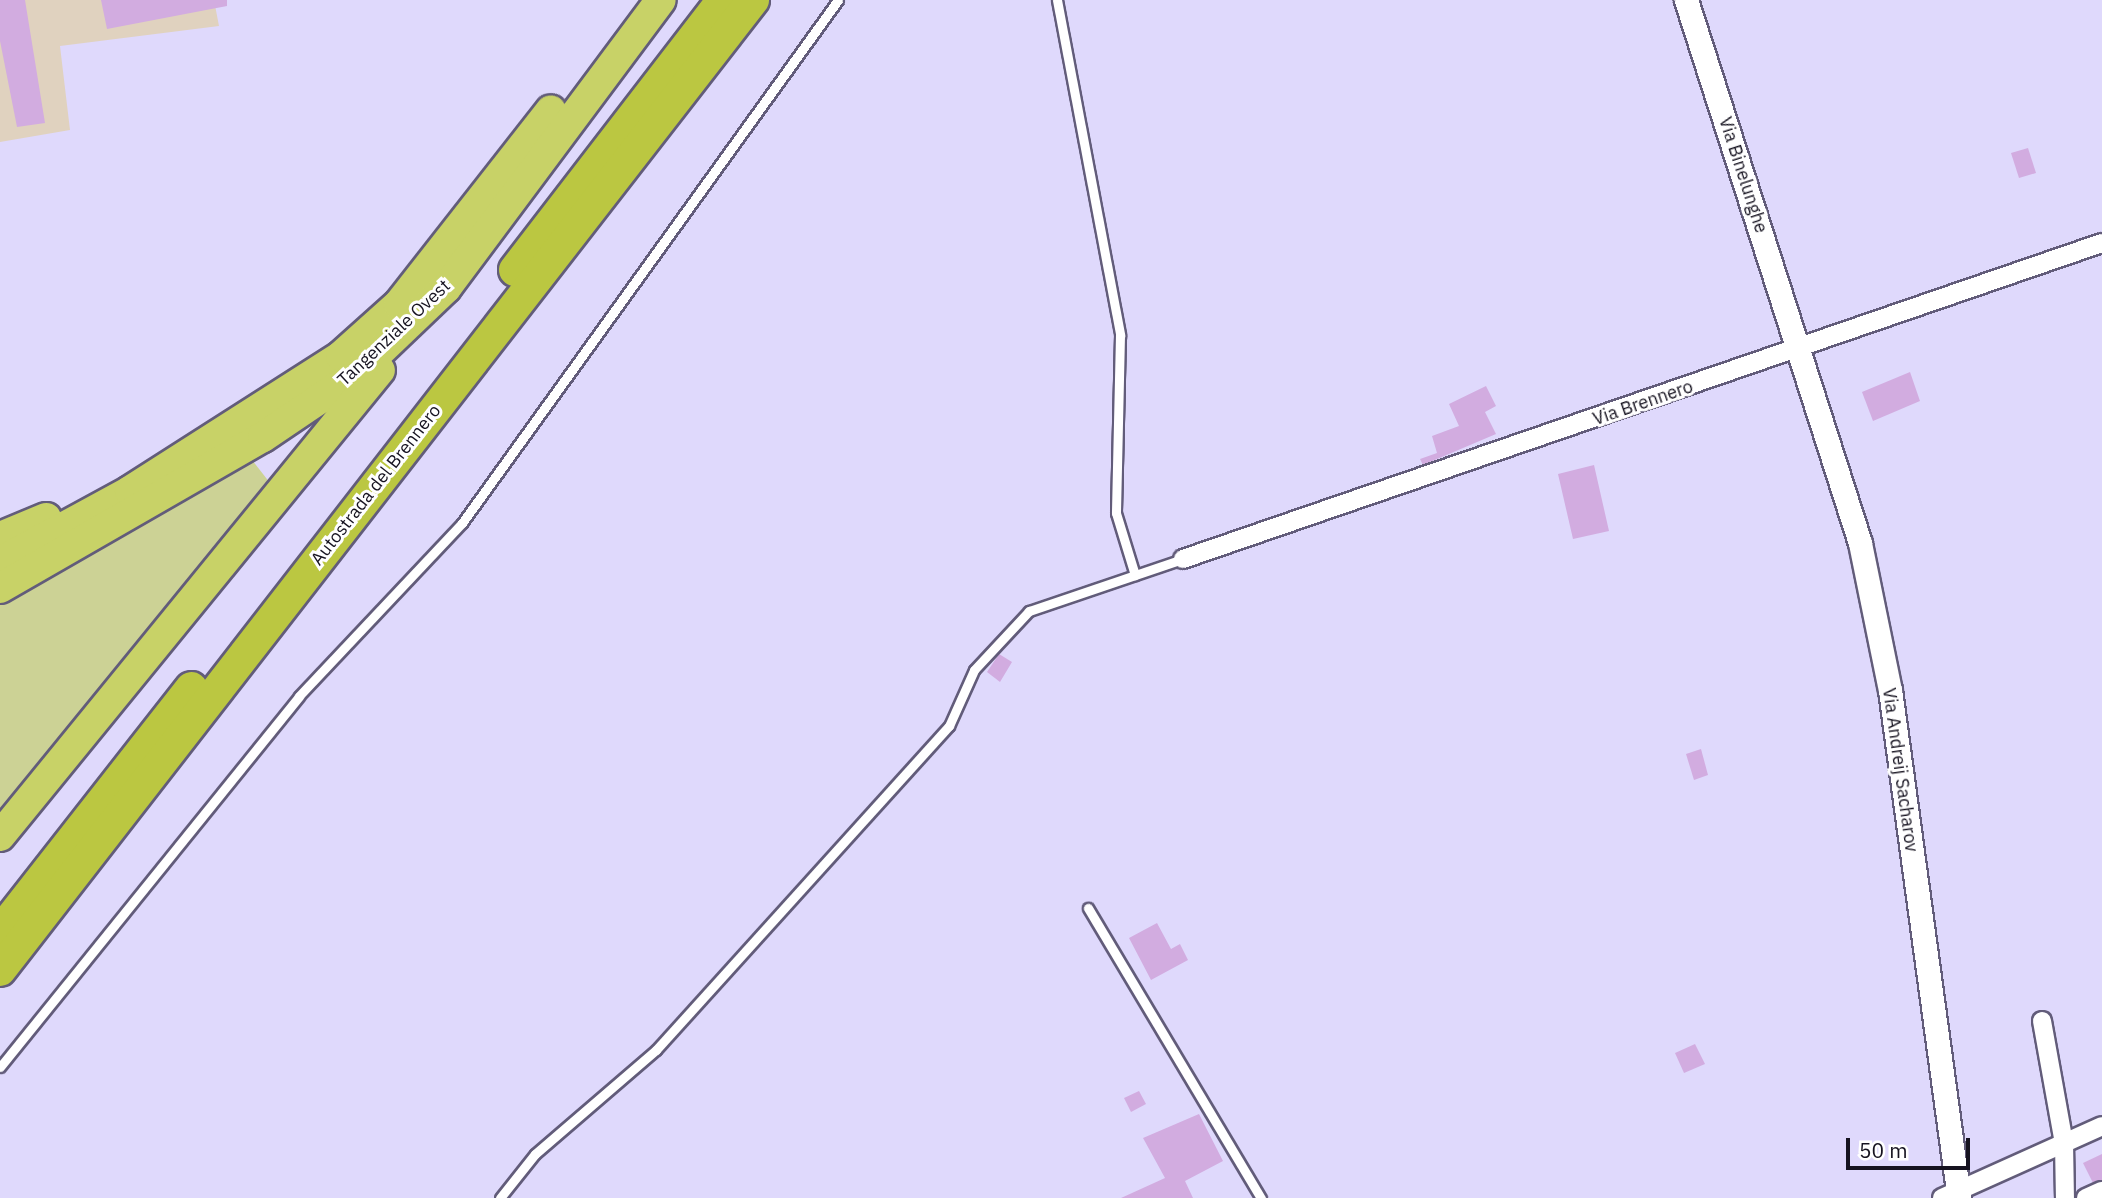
<!DOCTYPE html>
<style>
body{margin:0}
#map{position:relative;width:2102px;height:1198px;overflow:hidden;background:#dfd9fc;font-family:"IBM Plex Sans",sans-serif}
div>[style]{position:absolute}
.industrial>*{inset:0;background:#e0d2bf}
.green>*{inset:0;background:#ccd295}
.building>*{inset:0;background:#d2ace0}
.roads{filter:drop-shadow(2px 0 #625c7a) drop-shadow(-2px 0 #625c7a) drop-shadow(0 2px #625c7a) drop-shadow(0 -2px #625c7a)}
.service>*{height:9px;margin:-4.5px;padding:0 4.5px;transform-origin:4.5px;border-radius:4.5px;background:#fff}
.minor>*{height:18px;margin:-9px;padding:0 9px;transform-origin:9px;border-radius:9px;background:#fff}
.tertiary>*{height:23px;margin:-11.5px;padding:0 11.5px;transform-origin:11.5px;border-radius:11.5px;background:#fff}
.trunk>*{height:30px;margin:-15px;padding:0 15px;transform-origin:15px;border-radius:15px;background:#c8d267}
.motorway>*{height:32px;margin:-16px;padding:0 16px;transform-origin:16px;border-radius:16px;background:#bbc741}
span{translate:-50% -50%;white-space:nowrap;text-align:center;line-height:1.15;-webkit-text-stroke:6px #fff;paint-order:stroke}
.street-label{font-size:18px;color:#161320}
.scale{position:absolute;left:1846px;top:1138px;width:124px;height:32px;box-sizing:border-box;border:4px solid #161320;border-top:0;padding-left:9px;font-size:21px;line-height:24px;white-space:nowrap;color:#161320;-webkit-text-stroke:5px #fff;paint-order:stroke}
</style>
<div id="map">
<div class="industrial">
<div style="clip-path:polygon(0 0,214px 0,219px 26px,60px 46px,70px 130px,0 142px)"></div>
</div>
<div class="green">
<div style="clip-path:polygon(252px 460px,270px 483px,0 818px,0 600px)"></div>
</div>
<div class="building">
<div style="clip-path:polygon(0 0,25px 0,45px 123px,17px 127px,0 41px)"></div>
<div style="clip-path:polygon(101px 0,227px 0,227px 6px,107px 29px)"></div>
<div style="clip-path:polygon(2028px 148px,2036px 173px,2019px 178px,2011px 153px)"></div>
<div style="clip-path:polygon(1910px 372px,1920px 401px,1873px 421px,1862px 392px)"></div>
<div style="clip-path:polygon(1486px 386px,1496px 406px,1485px 412px,1496px 434px,1423px 465px,1420px 459px,1437px 453px,1432px 436px,1459px 426px,1449px 404px)"></div>
<div style="clip-path:polygon(1594px 465px,1609px 531px,1573px 539px,1558px 474px)"></div>
<div style="clip-path:polygon(999px 654px,1012px 662px,1000px 682px,987px 672px)"></div>
<div style="clip-path:polygon(1701px 749px,1708px 775px,1694px 780px,1686px 754px)"></div>
<div style="clip-path:polygon(1157px 923px,1171px 949px,1180px 944px,1188px 960px,1151px 980px,1129px 938px)"></div>
<div style="clip-path:polygon(1695px 1044px,1705px 1064px,1684px 1073px,1675px 1053px)"></div>
<div style="clip-path:polygon(1139px 1091px,1146px 1104px,1131px 1112px,1124px 1098px)"></div>
<div style="clip-path:polygon(1199px 1114px,1223px 1161px,1185px 1181px,1193px 1198px,1121px 1198px,1165px 1178px,1143px 1138px)"></div>
<div style="clip-path:polygon(2102px 1154px,2102px 1180px,2093px 1183px,2083px 1163px)"></div>
</div>
<div class="roads">
<div class="service">
<div style="left:1057px;top:0;width:341px;rotate:79.3deg"></div>
<div style="left:1120px;top:335px;width:178px;rotate:91.3deg"></div>
<div style="left:1116px;top:513px;width:65px;rotate:73deg"></div>
<div style="left:1088px;top:908px;width:338px;rotate:59.2deg"></div>
<div style="left:0;top:1067px;width:476px;rotate:-51.1deg"></div>
<div style="left:299px;top:696px;width:238px;rotate:-46.7deg"></div>
<div style="left:462px;top:523px;width:644px;rotate:-54.29deg"></div>
<div style="left:500px;top:1198px;width:56px;rotate:-51.5deg"></div>
<div style="left:535px;top:1154px;width:160px;rotate:-40.7deg"></div>
<div style="left:656px;top:1050px;width:437px;rotate:-47.9deg"></div>
<div style="left:949px;top:726px;width:61px;rotate:-65.9deg"></div>
<div style="left:974px;top:670px;width:81px;rotate:-47deg"></div>
<div style="left:1029px;top:611px;width:163px;rotate:-18.7deg"></div>
</div>
<div class="minor">
<div style="left:1183px;top:559px;width:972px;rotate:-18.98deg"></div>
<div style="left:2042px;top:1021px;width:124px;rotate:79.8deg"></div>
<div style="left:2064px;top:1143px;width:55px;rotate:89deg"></div>
<div style="left:1942px;top:1198px;width:175px;rotate:-24.2deg"></div>
<div style="left:2086px;top:1198px;width:17px;rotate:-24deg"></div>
</div>
<div class="tertiary">
<div style="left:1686px;top:0;width:570px;rotate:72.23deg"></div>
<div style="left:1860px;top:543px;width:150px;rotate:78.5deg"></div>
<div style="left:1890px;top:690px;width:513px;rotate:82.27deg"></div>
</div>
<div class="trunk">
<div style="left:0;top:537px;width:50px;rotate:-22.4deg"></div>
<div style="left:0;top:562px;width:148px;rotate:-28.6deg"></div>
<div style="left:130px;top:491px;width:250px;rotate:-32.6deg"></div>
<div style="left:341px;top:356px;width:78px;rotate:-41.9deg"></div>
<div style="left:399px;top:304px;width:246px;rotate:-51.9deg"></div>
<div style="left:0;top:588px;width:303px;rotate:-29.9deg"></div>
<div style="left:263px;top:437px;width:111px;rotate:-34deg"></div>
<div style="left:355px;top:375px;width:126px;rotate:-43.7deg"></div>
<div style="left:446px;top:288px;width:359px;rotate:-53.3deg"></div>
<div style="left:0;top:836px;width:601px;rotate:-50.8deg"></div>
</div>
<div class="motorway">
<div style="left:515px;top:270px;width:341px;rotate:-52.4deg"></div>
<div style="left:0;top:932px;width:310px;rotate:-51.9deg"></div>
<div style="left:0;top:970px;width:1228px;rotate:-52.18deg"></div>
</div>
</div>
<div class="street-label">
<span style="left:1743px;top:175px;rotate:72deg">Via Binelunghe</span>
<span style="left:394px;top:333px;rotate:-43deg">Tangenziale Ovest</span>
<span style="left:1643px;top:403px;rotate:-19deg">Via Brennero</span>
<span style="left:376px;top:485px;rotate:-52deg">Autostrada del Brennero</span>
<span style="left:1900px;top:770px;rotate:82deg">Via Andreij Sacharov</span>
</div>
<div class="scale">50 m</div>
</div>
